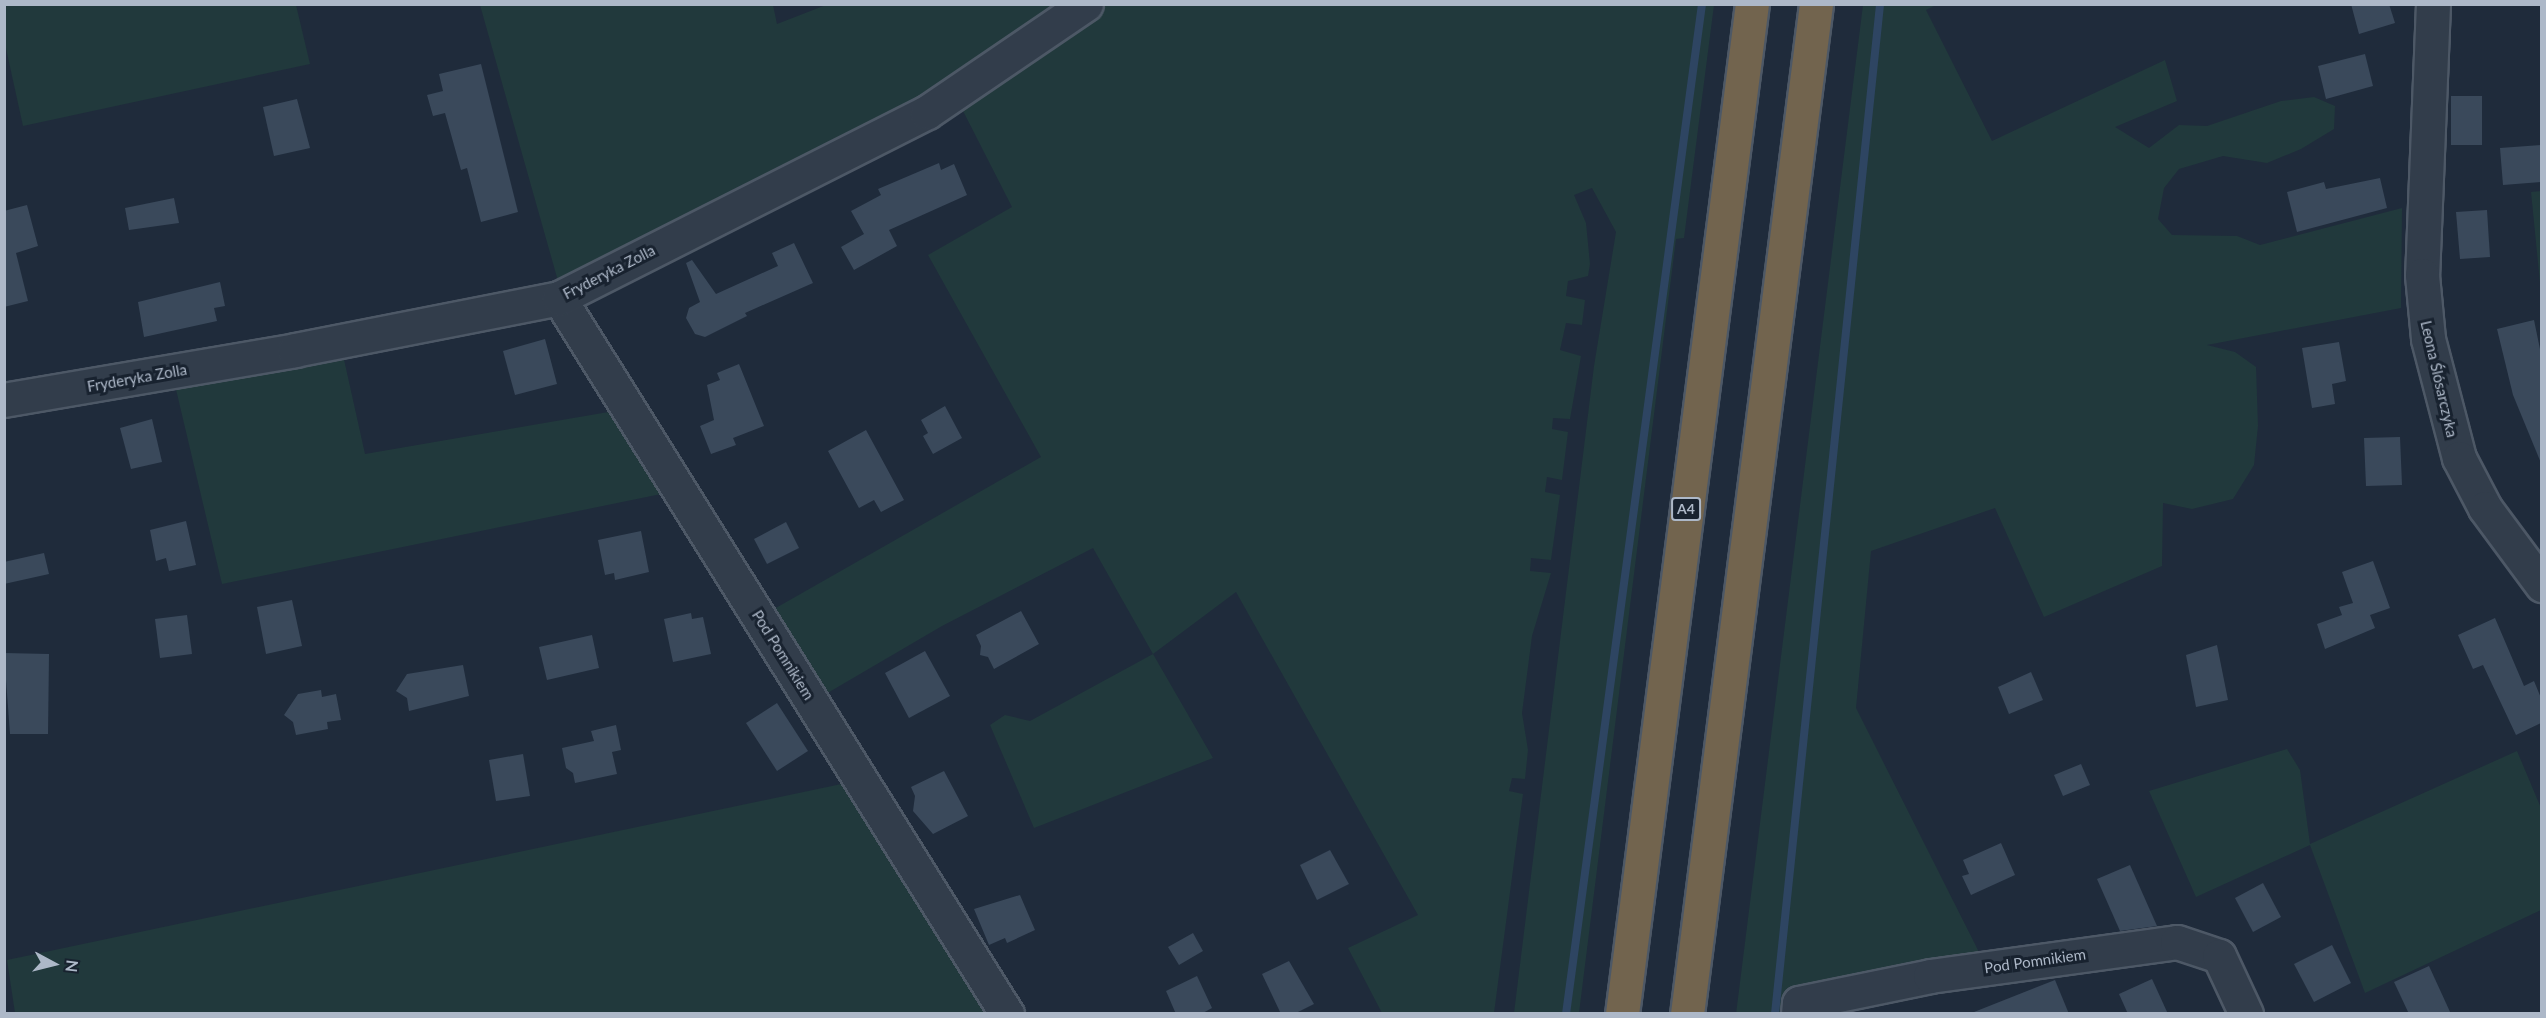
<!DOCTYPE html>
<meta charset="utf-8">
<style>
body{margin:0}
#map{position:relative;width:2546px;height:1018px;overflow:hidden;background:#1f2b3b;font-family:Lato,sans-serif}
div>[style]{position:absolute}
.green>*{inset:0;background:#21393c}
.stream>*{height:8px;margin:-4px;padding:0 4px;transform-origin:4px;border-radius:4px;background:#2e4562}
.building>*{inset:0;background:#3a495b}
.roads{filter:drop-shadow(2px 0 #4d5866) drop-shadow(-2px 0 #4d5866) drop-shadow(0 2px #4d5866) drop-shadow(0 -2px #4d5866)}
.street>*{height:33px;margin:-16.5px;padding:0 16.5px;transform-origin:16.5px;border-radius:16.5px;background:#323d4b}
.highway>*{height:33px;margin:-16.5px;padding:0 16.5px;transform-origin:16.5px;border-radius:16.5px;background:#72644e}
span{translate:-50% -50%;white-space:nowrap;text-align:center;line-height:1.15;-webkit-text-stroke:6px #18222f;paint-order:stroke}
.shield-label span{padding:2px 4px;background:#18222f;border:2px solid;border-radius:4px;-webkit-text-stroke-width:0}
.shield-label{font-size:14px;color:#adb8c8;font-weight:700}
.street-label{font-size:15px;color:#adb8c8}
.frame{position:absolute;inset:0;border:6px solid #adb8c8;pointer-events:none}
.north{position:absolute;left:24px;top:934px;width:60px;height:60px;-webkit-text-stroke:4px #18222f;paint-order:stroke;rotate:97deg;font-size:16px;font-weight:700;line-height:24px;text-align:center;color:#adb8c8}
.north::after{content:'';display:block;margin:auto;width:21px;height:27px;background:#adb8c8;clip-path:polygon(50% 0,100% 100%,50% 72%,0 100%)}
</style>
<div id="map">
<div class="green">
<div style="clip-path:polygon(4px 5px,296px 5px,310px 64px,23px 126px,5px 44px)"></div>
<div style="clip-path:polygon(480px 5px,773px 5px,777px 24px,826px 5px,1714px 5px,1684px 238px,1676px 239px,1579px 1013px,1514px 1013px,1594px 366px,1616px 232px,1592px 188px,1574px 195px,1586px 223px,1590px 264px,1588px 276px,1568px 281px,1566px 296px,1585px 300px,1582px 325px,1566px 323px,1560px 350px,1581px 356px,1570px 419px,1553px 418px,1552px 429px,1568px 432px,1562px 480px,1547px 477px,1545px 492px,1560px 495px,1551px 560px,1531px 558px,1530px 571px,1551px 573px,1532px 636px,1522px 713px,1528px 750px,1525px 779px,1512px 778px,1509px 791px,1523px 794px,1494px 1013px,1382px 1013px,1348px 948px,1418px 915px,1236px 592px,1153px 654px,1213px 758px,1034px 828px,990px 725px,1005px 715px,1030px 721px,1153px 654px,1093px 548px,942px 626px,819px 698px,767px 613px,1041px 457px,928px 255px,1012px 207px,961px 107px,797px 166px,558px 281px)"></div>
<div style="clip-path:polygon(1863px 5px,1936px 5px,1926px 10px,1992px 141px,2165px 60px,2177px 101px,2115px 127px,2149px 148px,2179px 125px,2207px 126px,2281px 101px,2314px 97px,2335px 106px,2334px 129px,2301px 149px,2267px 163px,2223px 156px,2179px 169px,2164px 188px,2158px 219px,2172px 235px,2237px 236px,2260px 245px,2402px 208px,2401px 308px,2207px 345px,2235px 352px,2256px 367px,2258px 426px,2254px 465px,2233px 499px,2192px 509px,2163px 503px,2162px 566px,2044px 617px,1995px 508px,1871px 551px,1856px 708px,1984px 962px,1789px 1013px,1736px 1014px)"></div>
<div style="clip-path:polygon(2541px 191px,2542px 191px,2541px 293px,2531px 192px)"></div>
<div style="clip-path:polygon(343px 355px,365px 454px,620px 410px,666px 493px,222px 584px,174px 381px)"></div>
<div style="clip-path:polygon(2287px 749px,2300px 770px,2310px 844px,2517px 751px,2541px 808px,2541px 910px,2365px 993px,2310px 845px,2196px 897px,2149px 791px)"></div>
<div style="clip-path:polygon(851px 782px,995px 1013px,15px 1013px,7px 960px)"></div>
</div>
<div class="stream">
<div style="left:1566px;top:1014px;width:1019px;rotate:-82.33deg"></div>
<div style="left:1775px;top:1014px;width:1015px;rotate:-84.06deg"></div>
</div>
<div class="building">
<div style="clip-path:polygon(2351px 4px,2389px 4px,2395px 23px,2359px 34px)"></div>
<div style="clip-path:polygon(2365px 54px,2373px 86px,2326px 99px,2318px 66px)"></div>
<div style="clip-path:polygon(481px 64px,518px 212px,481px 222px,467px 168px,461px 170px,445px 113px,433px 116px,427px 95px,443px 91px,439px 74px)"></div>
<div style="clip-path:polygon(2451px 96px,2482px 96px,2482px 145px,2451px 145px)"></div>
<div style="clip-path:polygon(297px 99px,310px 148px,274px 156px,263px 107px)"></div>
<div style="clip-path:polygon(2541px 145px,2541px 182px,2503px 185px,2500px 148px)"></div>
<div style="clip-path:polygon(939px 163px,941px 170px,954px 164px,967px 195px,889px 230px,897px 246px,854px 270px,841px 247px,864px 234px,851px 211px,881px 195px,878px 189px)"></div>
<div style="clip-path:polygon(2380px 178px,2387px 208px,2297px 232px,2287px 192px,2324px 182px,2326px 189px)"></div>
<div style="clip-path:polygon(174px 198px,179px 223px,129px 230px,125px 208px)"></div>
<div style="clip-path:polygon(27px 205px,38px 246px,16px 253px,28px 301px,4px 307px,4px 211px)"></div>
<div style="clip-path:polygon(2487px 210px,2490px 257px,2460px 259px,2456px 212px)"></div>
<div style="clip-path:polygon(794px 243px,813px 283px,745px 313px,747px 316px,705px 337px,695px 334px,686px 318px,689px 308px,700px 302px,686px 263px,692px 260px,716px 294px,778px 266px,772px 253px)"></div>
<div style="clip-path:polygon(220px 282px,225px 306px,214px 308px,217px 321px,144px 337px,138px 302px)"></div>
<div style="clip-path:polygon(2534px 320px,2541px 354px,2541px 463px,2513px 395px,2497px 329px)"></div>
<div style="clip-path:polygon(545px 339px,557px 384px,515px 395px,503px 351px)"></div>
<div style="clip-path:polygon(2339px 342px,2346px 381px,2332px 384px,2335px 404px,2312px 408px,2302px 348px)"></div>
<div style="clip-path:polygon(739px 364px,764px 426px,733px 438px,736px 445px,711px 454px,700px 426px,714px 420px,707px 385px,720px 380px,717px 373px)"></div>
<div style="clip-path:polygon(945px 406px,962px 438px,933px 454px,923px 436px,928px 433px,921px 420px)"></div>
<div style="clip-path:polygon(152px 419px,162px 462px,131px 469px,120px 428px)"></div>
<div style="clip-path:polygon(866px 430px,904px 500px,881px 512px,874px 500px,859px 508px,828px 451px)"></div>
<div style="clip-path:polygon(2400px 437px,2402px 485px,2366px 486px,2364px 438px)"></div>
<div style="clip-path:polygon(186px 521px,196px 565px,169px 571px,166px 558px,156px 561px,150px 530px)"></div>
<div style="clip-path:polygon(786px 522px,799px 548px,767px 564px,754px 539px)"></div>
<div style="clip-path:polygon(641px 531px,649px 572px,615px 580px,614px 573px,605px 575px,598px 540px)"></div>
<div style="clip-path:polygon(44px 553px,49px 574px,4px 584px,4px 562px)"></div>
<div style="clip-path:polygon(2373px 561px,2390px 608px,2370px 615px,2375px 628px,2325px 649px,2317px 624px,2342px 615px,2339px 607px,2353px 603px,2342px 572px)"></div>
<div style="clip-path:polygon(292px 600px,302px 646px,266px 654px,257px 607px)"></div>
<div style="clip-path:polygon(1021px 611px,1039px 644px,994px 669px,988px 657px,980px 655px,981px 646px,976px 635px)"></div>
<div style="clip-path:polygon(691px 613px,692px 619px,703px 617px,711px 654px,673px 662px,664px 619px)"></div>
<div style="clip-path:polygon(187px 615px,192px 654px,160px 658px,155px 619px)"></div>
<div style="clip-path:polygon(2495px 618px,2524px 686px,2534px 681px,2541px 698px,2541px 723px,2516px 735px,2483px 665px,2473px 669px,2458px 635px)"></div>
<div style="clip-path:polygon(592px 635px,599px 668px,547px 680px,539px 647px)"></div>
<div style="clip-path:polygon(2217px 645px,2228px 700px,2196px 707px,2186px 655px)"></div>
<div style="clip-path:polygon(925px 651px,950px 696px,909px 718px,885px 673px)"></div>
<div style="clip-path:polygon(4px 653px,49px 654px,48px 734px,10px 734px)"></div>
<div style="clip-path:polygon(463px 665px,469px 696px,409px 711px,407px 698px,396px 691px,407px 674px)"></div>
<div style="clip-path:polygon(2031px 672px,2043px 700px,2009px 714px,1998px 687px)"></div>
<div style="clip-path:polygon(321px 690px,322px 697px,336px 694px,341px 720px,327px 722px,328px 729px,296px 735px,293px 722px,284px 715px,298px 694px)"></div>
<div style="clip-path:polygon(777px 703px,808px 751px,777px 771px,746px 723px)"></div>
<div style="clip-path:polygon(616px 725px,621px 750px,612px 752px,617px 774px,575px 783px,573px 773px,566px 768px,562px 748px,594px 741px,591px 731px)"></div>
<div style="clip-path:polygon(523px 754px,530px 796px,496px 801px,489px 760px)"></div>
<div style="clip-path:polygon(2081px 764px,2090px 785px,2063px 796px,2054px 775px)"></div>
<div style="clip-path:polygon(944px 771px,968px 816px,933px 834px,913px 811px,915px 796px,911px 787px)"></div>
<div style="clip-path:polygon(2001px 843px,2015px 875px,1971px 895px,1962px 876px,1969px 874px,1963px 860px)"></div>
<div style="clip-path:polygon(1330px 850px,1349px 884px,1317px 900px,1300px 865px)"></div>
<div style="clip-path:polygon(2130px 865px,2157px 926px,2120px 931px,2097px 879px)"></div>
<div style="clip-path:polygon(2263px 883px,2281px 917px,2253px 932px,2235px 898px)"></div>
<div style="clip-path:polygon(1020px 895px,1035px 930px,1007px 943px,1005px 938px,989px 945px,974px 909px)"></div>
<div style="clip-path:polygon(1193px 933px,1203px 951px,1179px 965px,1168px 947px)"></div>
<div style="clip-path:polygon(2332px 945px,2351px 983px,2314px 1002px,2294px 964px)"></div>
<div style="clip-path:polygon(1289px 961px,1314px 1004px,1294px 1014px,1281px 1014px,1262px 974px)"></div>
<div style="clip-path:polygon(2429px 966px,2451px 1014px,2409px 1014px,2394px 982px)"></div>
<div style="clip-path:polygon(1197px 976px,1212px 1008px,1201px 1014px,1176px 1014px,1166px 991px)"></div>
<div style="clip-path:polygon(2152px 979px,2168px 1014px,2128px 1014px,2119px 994px)"></div>
<div style="clip-path:polygon(2055px 980px,2069px 1014px,1974px 1014px,1974px 1012px)"></div>
</div>
<div class="roads">
<div class="street">
<div style="left:2433px;top:4px;width:271px;rotate:92.3deg"></div>
<div style="left:2422px;top:275px;width:64px;rotate:84.6deg"></div>
<div style="left:2428px;top:339px;width:123px;rotate:75.4deg"></div>
<div style="left:2459px;top:458px;width:56px;rotate:62.5deg"></div>
<div style="left:2485px;top:508px;width:96px;rotate:53.5deg"></div>
<div style="left:559px;top:298px;width:845px;rotate:57.97deg"></div>
<div style="left:4px;top:400px;width:295px;rotate:-9.7deg"></div>
<div style="left:295px;top:350px;width:269px;rotate:-11.1deg"></div>
<div style="left:559px;top:298px;width:412px;rotate:-26.8deg"></div>
<div style="left:927px;top:112px;width:192px;rotate:-34.2deg"></div>
<div style="left:1798px;top:1014px;width:11px;rotate:-85deg"></div>
<div style="left:1799px;top:1003px;width:134px;rotate:-11.6deg"></div>
<div style="left:1930px;top:976px;width:249px;rotate:-7.8deg"></div>
<div style="left:2177px;top:942px;width:44px;rotate:18.4deg"></div>
<div style="left:2219px;top:956px;width:64px;rotate:65deg"></div>
</div>
<div class="highway">
<div style="left:1622px;top:1014px;width:1018px;rotate:-82.67deg"></div>
<div style="left:1687px;top:1014px;width:1018px;rotate:-82.72deg"></div>
</div>
</div>
<div class="shield-label">
<span style="left:1686px;top:509px">A4</span>
</div>
<div class="street-label">
<span style="left:609px;top:272px;rotate:-27deg">Fryderyka Zolla</span>
<span style="left:137px;top:378px;rotate:-10deg">Fryderyka Zolla</span>
<span style="left:2439px;top:379px;rotate:77deg">Leona Ślósarczyka</span>
<span style="left:783px;top:655px;rotate:58deg">Pod Pomnikiem</span>
<span style="left:2035px;top:961px;rotate:-8deg">Pod Pomnikiem</span>
</div>
<div class="frame"></div>
<div class="north">N</div>
</div>
